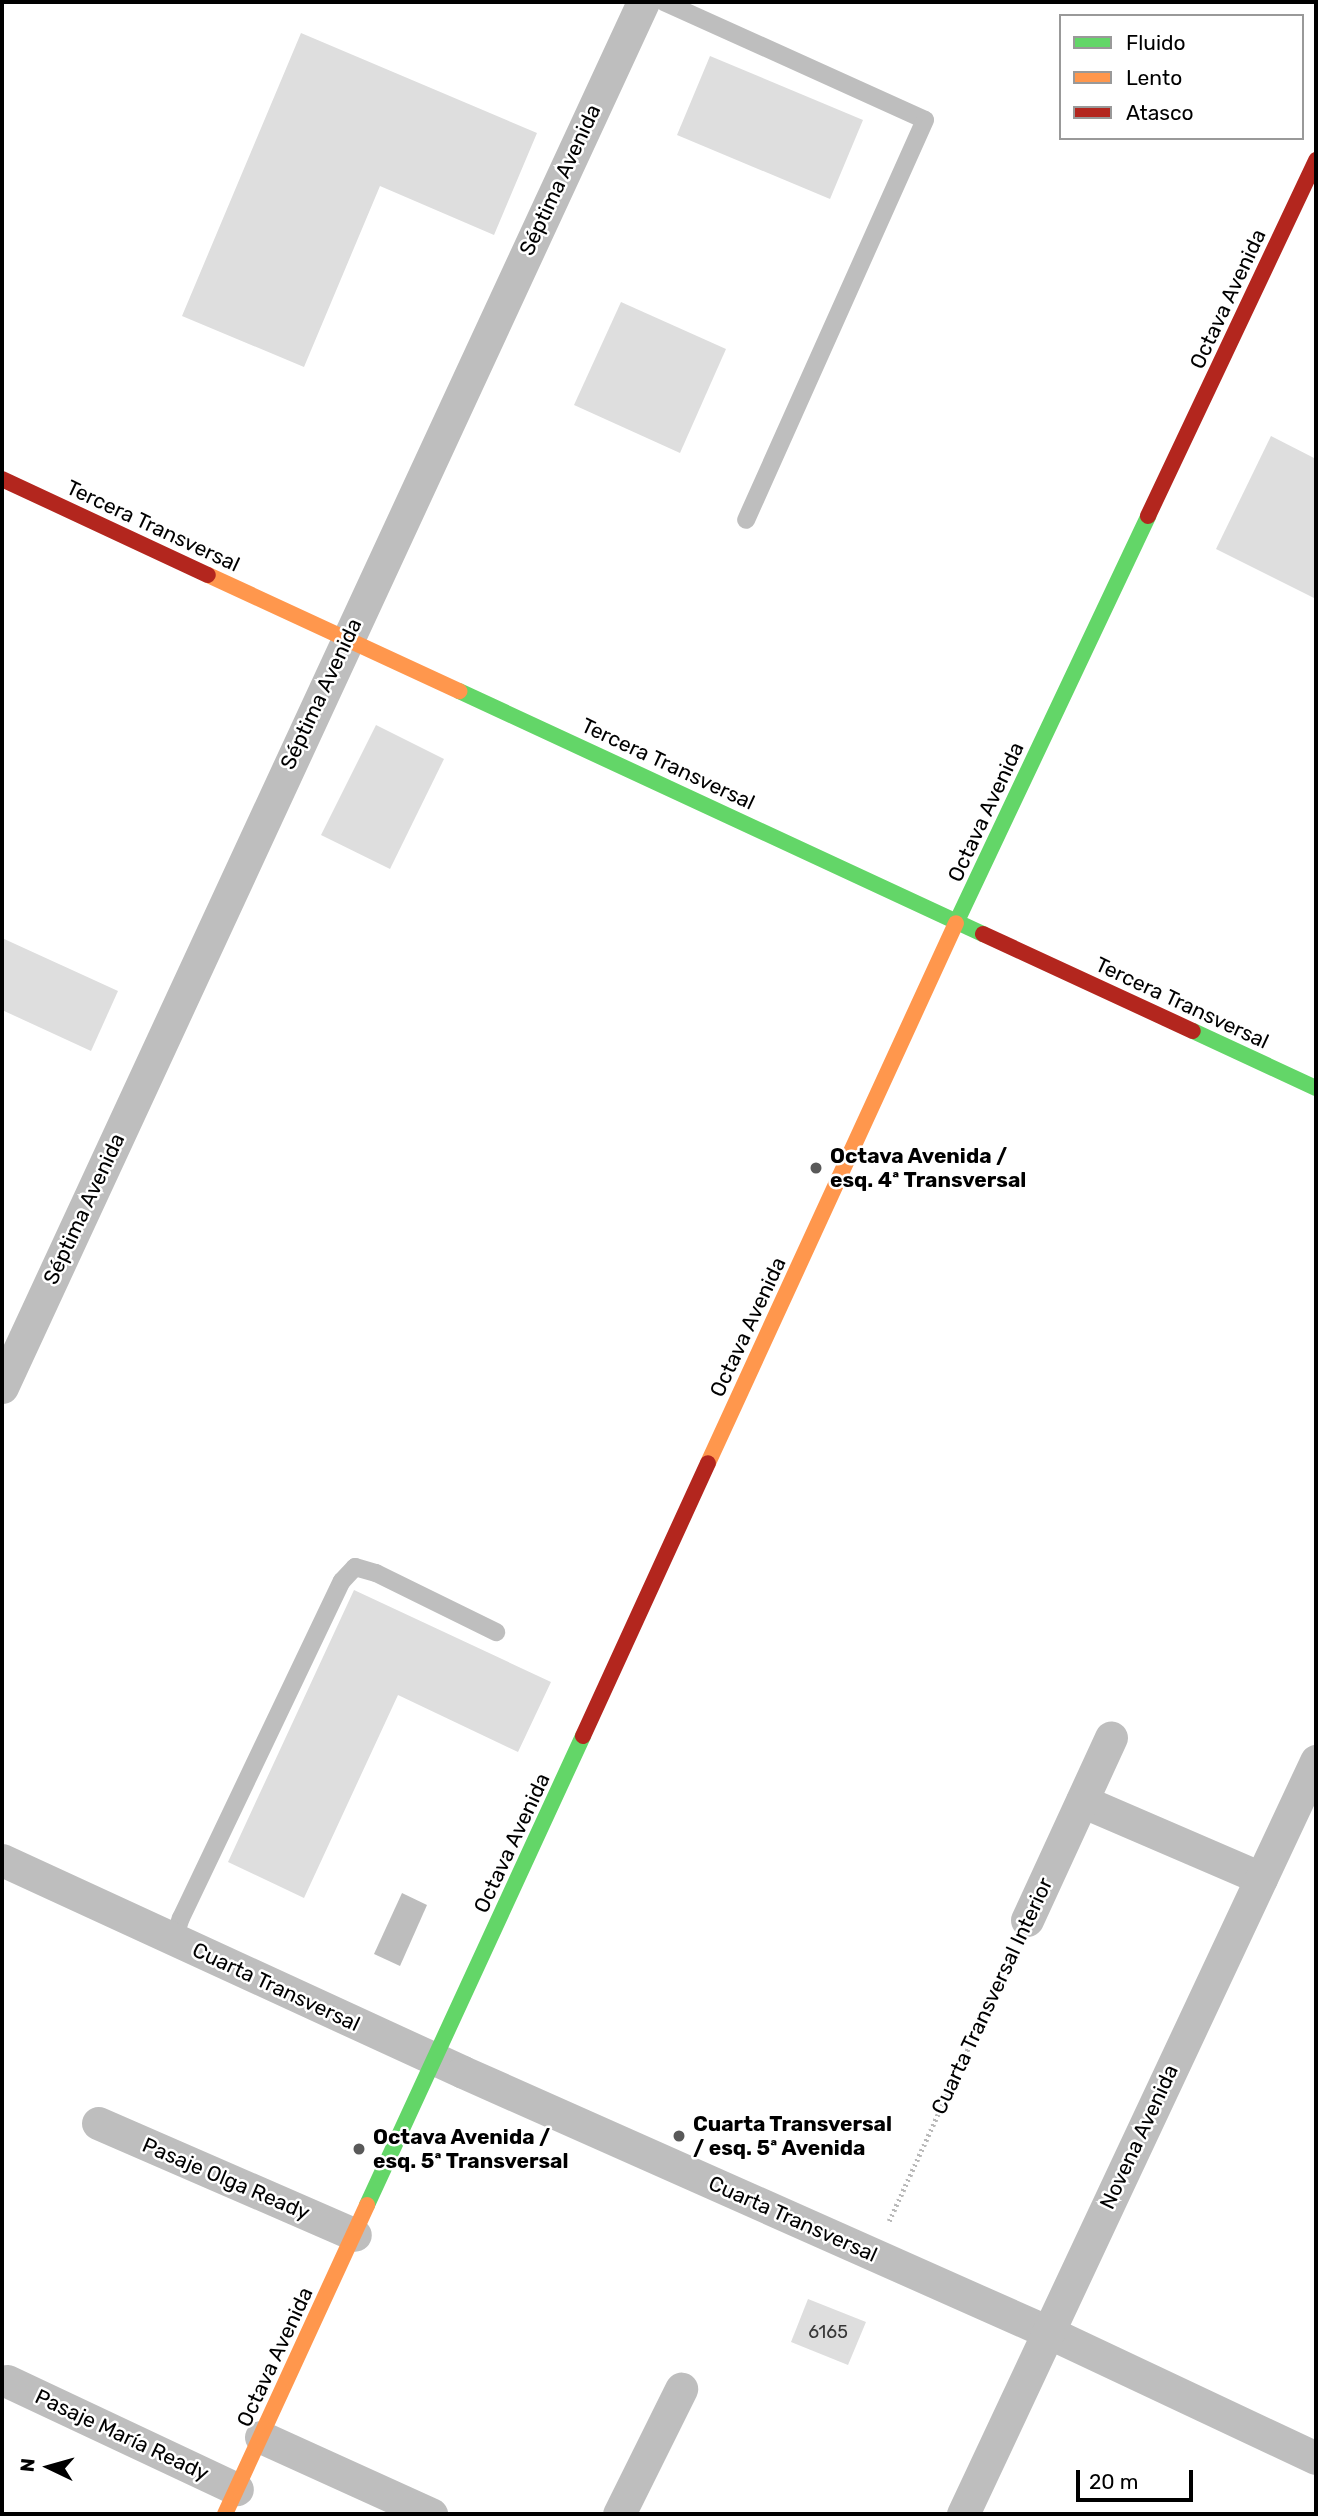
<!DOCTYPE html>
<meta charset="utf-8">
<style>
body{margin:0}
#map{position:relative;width:1318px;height:2516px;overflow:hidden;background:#fff;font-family:Rubik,sans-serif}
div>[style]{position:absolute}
.water>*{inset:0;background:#bdbdbd}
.building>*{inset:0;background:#dedede}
.path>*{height:4.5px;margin-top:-2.25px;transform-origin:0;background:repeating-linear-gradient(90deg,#b9b9b9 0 2px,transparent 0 5.5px)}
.lane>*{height:18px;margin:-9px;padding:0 9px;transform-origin:9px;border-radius:9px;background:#bebebe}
.street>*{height:33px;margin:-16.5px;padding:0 16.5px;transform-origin:16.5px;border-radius:16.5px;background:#bebebe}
.fast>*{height:16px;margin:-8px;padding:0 8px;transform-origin:8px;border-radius:8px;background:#63d668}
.slow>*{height:16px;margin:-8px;padding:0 8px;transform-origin:8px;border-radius:8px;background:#ff974d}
.jam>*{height:16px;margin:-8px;padding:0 8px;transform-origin:8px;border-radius:8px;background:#b3261e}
.dots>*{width:19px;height:19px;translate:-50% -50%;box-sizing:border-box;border:4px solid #fff;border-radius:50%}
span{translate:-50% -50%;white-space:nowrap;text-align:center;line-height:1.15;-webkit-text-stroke:5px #fff;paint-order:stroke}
.number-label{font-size:18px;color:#383838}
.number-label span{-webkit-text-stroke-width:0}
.street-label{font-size:21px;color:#000}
.poi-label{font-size:21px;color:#000;font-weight:700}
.left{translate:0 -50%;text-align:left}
.frame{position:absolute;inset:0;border:4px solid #000;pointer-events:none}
.legend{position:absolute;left:1059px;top:14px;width:245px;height:126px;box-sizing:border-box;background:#fff;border:2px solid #999;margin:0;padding:9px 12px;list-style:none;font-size:21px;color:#000}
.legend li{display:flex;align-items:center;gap:14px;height:35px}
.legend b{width:35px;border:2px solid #999}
.north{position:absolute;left:14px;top:2432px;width:70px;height:70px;-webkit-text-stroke:5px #fff;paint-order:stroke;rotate:275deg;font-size:19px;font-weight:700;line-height:28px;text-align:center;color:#000}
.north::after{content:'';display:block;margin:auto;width:24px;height:32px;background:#000;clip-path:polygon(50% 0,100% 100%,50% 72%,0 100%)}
.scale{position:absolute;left:1076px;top:2470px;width:117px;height:32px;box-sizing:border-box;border:4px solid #000;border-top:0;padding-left:9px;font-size:21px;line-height:24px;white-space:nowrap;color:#000;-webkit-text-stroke:5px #fff;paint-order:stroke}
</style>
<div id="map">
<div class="water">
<div style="clip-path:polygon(402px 1893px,427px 1905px,400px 1966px,374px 1954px)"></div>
</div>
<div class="building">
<div style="clip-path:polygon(301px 33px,537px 133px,494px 235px,380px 186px,304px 367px,182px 316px)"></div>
<div style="clip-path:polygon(710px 56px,863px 120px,830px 199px,677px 135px)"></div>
<div style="clip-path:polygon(621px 302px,726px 349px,680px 453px,574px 405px)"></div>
<div style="clip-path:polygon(1271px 436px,1316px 459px,1316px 599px,1216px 549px)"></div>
<div style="clip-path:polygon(376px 725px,444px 759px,390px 869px,321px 835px)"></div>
<div style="clip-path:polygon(2px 938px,118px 991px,91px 1051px,2px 1010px)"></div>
<div style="clip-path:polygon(354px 1590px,551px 1682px,518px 1752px,398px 1695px,304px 1898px,228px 1862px)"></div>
<div style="clip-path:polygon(808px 2299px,866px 2322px,848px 2365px,791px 2342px)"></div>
</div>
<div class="path">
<div style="left:889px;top:2221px;width:296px;rotate:-65.4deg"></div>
</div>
<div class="lane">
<div style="left:664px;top:2px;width:286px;rotate:24.3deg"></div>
<div style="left:925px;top:120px;width:438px;rotate:114.1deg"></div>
<div style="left:174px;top:1939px;width:22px;rotate:-72deg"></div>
<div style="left:181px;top:1918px;width:373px;rotate:-64.5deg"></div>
<div style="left:342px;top:1581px;width:19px;rotate:-47deg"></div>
<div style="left:355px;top:1567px;width:22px;rotate:16deg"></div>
<div style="left:376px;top:1573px;width:134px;rotate:26.2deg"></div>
</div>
<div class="street">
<div style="left:2px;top:1387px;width:1526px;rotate:-65.16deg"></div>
<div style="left:1082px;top:1801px;width:195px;rotate:23.3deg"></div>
<div style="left:2px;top:1860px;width:507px;rotate:24.7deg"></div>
<div style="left:463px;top:2072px;width:640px;rotate:23.96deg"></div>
<div style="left:1048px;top:2332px;width:296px;rotate:25.2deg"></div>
<div style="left:1027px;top:1920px;width:201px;rotate:-65.3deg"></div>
<div style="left:98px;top:2123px;width:280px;rotate:23.5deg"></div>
<div style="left:7px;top:2381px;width:254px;rotate:25.2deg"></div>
<div style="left:261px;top:2437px;width:187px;rotate:24.4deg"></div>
<div style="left:619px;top:2514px;width:140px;rotate:-63.6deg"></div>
<div style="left:963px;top:2514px;width:832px;rotate:-64.88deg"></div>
</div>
<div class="fast">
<div style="left:459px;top:691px;width:578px;rotate:24.88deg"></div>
<div style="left:956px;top:923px;width:450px;rotate:-64.7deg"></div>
<div style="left:1193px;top:1031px;width:136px;rotate:24.9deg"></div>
<div style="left:367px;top:2205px;width:516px;rotate:-65.27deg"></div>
</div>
<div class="slow">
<div style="left:208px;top:575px;width:277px;rotate:24.8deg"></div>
<div style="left:708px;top:1463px;width:594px;rotate:-65.33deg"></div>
<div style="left:225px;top:2514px;width:340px;rotate:-65.3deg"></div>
</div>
<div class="jam">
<div style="left:2px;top:479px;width:227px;rotate:25deg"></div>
<div style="left:1148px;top:516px;width:394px;rotate:-64.7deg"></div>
<div style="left:983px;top:934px;width:231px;rotate:24.8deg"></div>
<div style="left:583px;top:1736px;width:300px;rotate:-65.4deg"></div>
</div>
<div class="dots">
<div style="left:816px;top:1168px;background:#595959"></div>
<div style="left:679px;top:2136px;background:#595959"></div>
<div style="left:359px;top:2149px;background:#595959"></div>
</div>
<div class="number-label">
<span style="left:828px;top:2332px">6165</span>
</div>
<div class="street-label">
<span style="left:560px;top:180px;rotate:-65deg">Séptima Avenida</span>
<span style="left:1228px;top:299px;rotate:-65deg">Octava Avenida</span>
<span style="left:153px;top:526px;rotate:25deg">Tercera Transversal</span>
<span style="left:321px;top:694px;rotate:-65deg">Séptima Avenida</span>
<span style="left:668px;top:764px;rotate:25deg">Tercera Transversal</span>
<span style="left:986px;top:812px;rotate:-65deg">Octava Avenida</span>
<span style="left:1182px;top:1003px;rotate:25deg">Tercera Transversal</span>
<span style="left:84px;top:1209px;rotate:-65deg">Séptima Avenida</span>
<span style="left:748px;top:1327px;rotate:-65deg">Octava Avenida</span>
<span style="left:512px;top:1843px;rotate:-65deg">Octava Avenida</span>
<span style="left:276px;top:1987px;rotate:25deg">Cuarta Transversal</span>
<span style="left:992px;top:1996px;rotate:-65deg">Cuarta Transversal Interior</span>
<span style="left:1139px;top:2137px;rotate:-65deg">Novena Avenida</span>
<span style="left:226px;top:2179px;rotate:23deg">Pasaje Olga Ready</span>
<span style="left:793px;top:2219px;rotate:24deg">Cuarta Transversal</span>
<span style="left:275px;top:2357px;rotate:-65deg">Octava Avenida</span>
<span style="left:122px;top:2435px;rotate:25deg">Pasaje María Ready</span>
</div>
<div class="poi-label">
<span class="left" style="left:830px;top:1168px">Octava Avenida /<br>esq. 4ª Transversal</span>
<span class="left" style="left:693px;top:2136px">Cuarta Transversal<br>/ esq. 5ª Avenida</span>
<span class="left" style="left:373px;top:2149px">Octava Avenida /<br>esq. 5ª Transversal</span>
</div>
<div class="frame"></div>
<ul class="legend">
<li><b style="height:9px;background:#63d668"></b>Fluido</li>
<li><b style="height:9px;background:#ff974d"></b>Lento</li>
<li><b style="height:9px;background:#b3261e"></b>Atasco</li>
</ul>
<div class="north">N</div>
<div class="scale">20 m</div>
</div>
